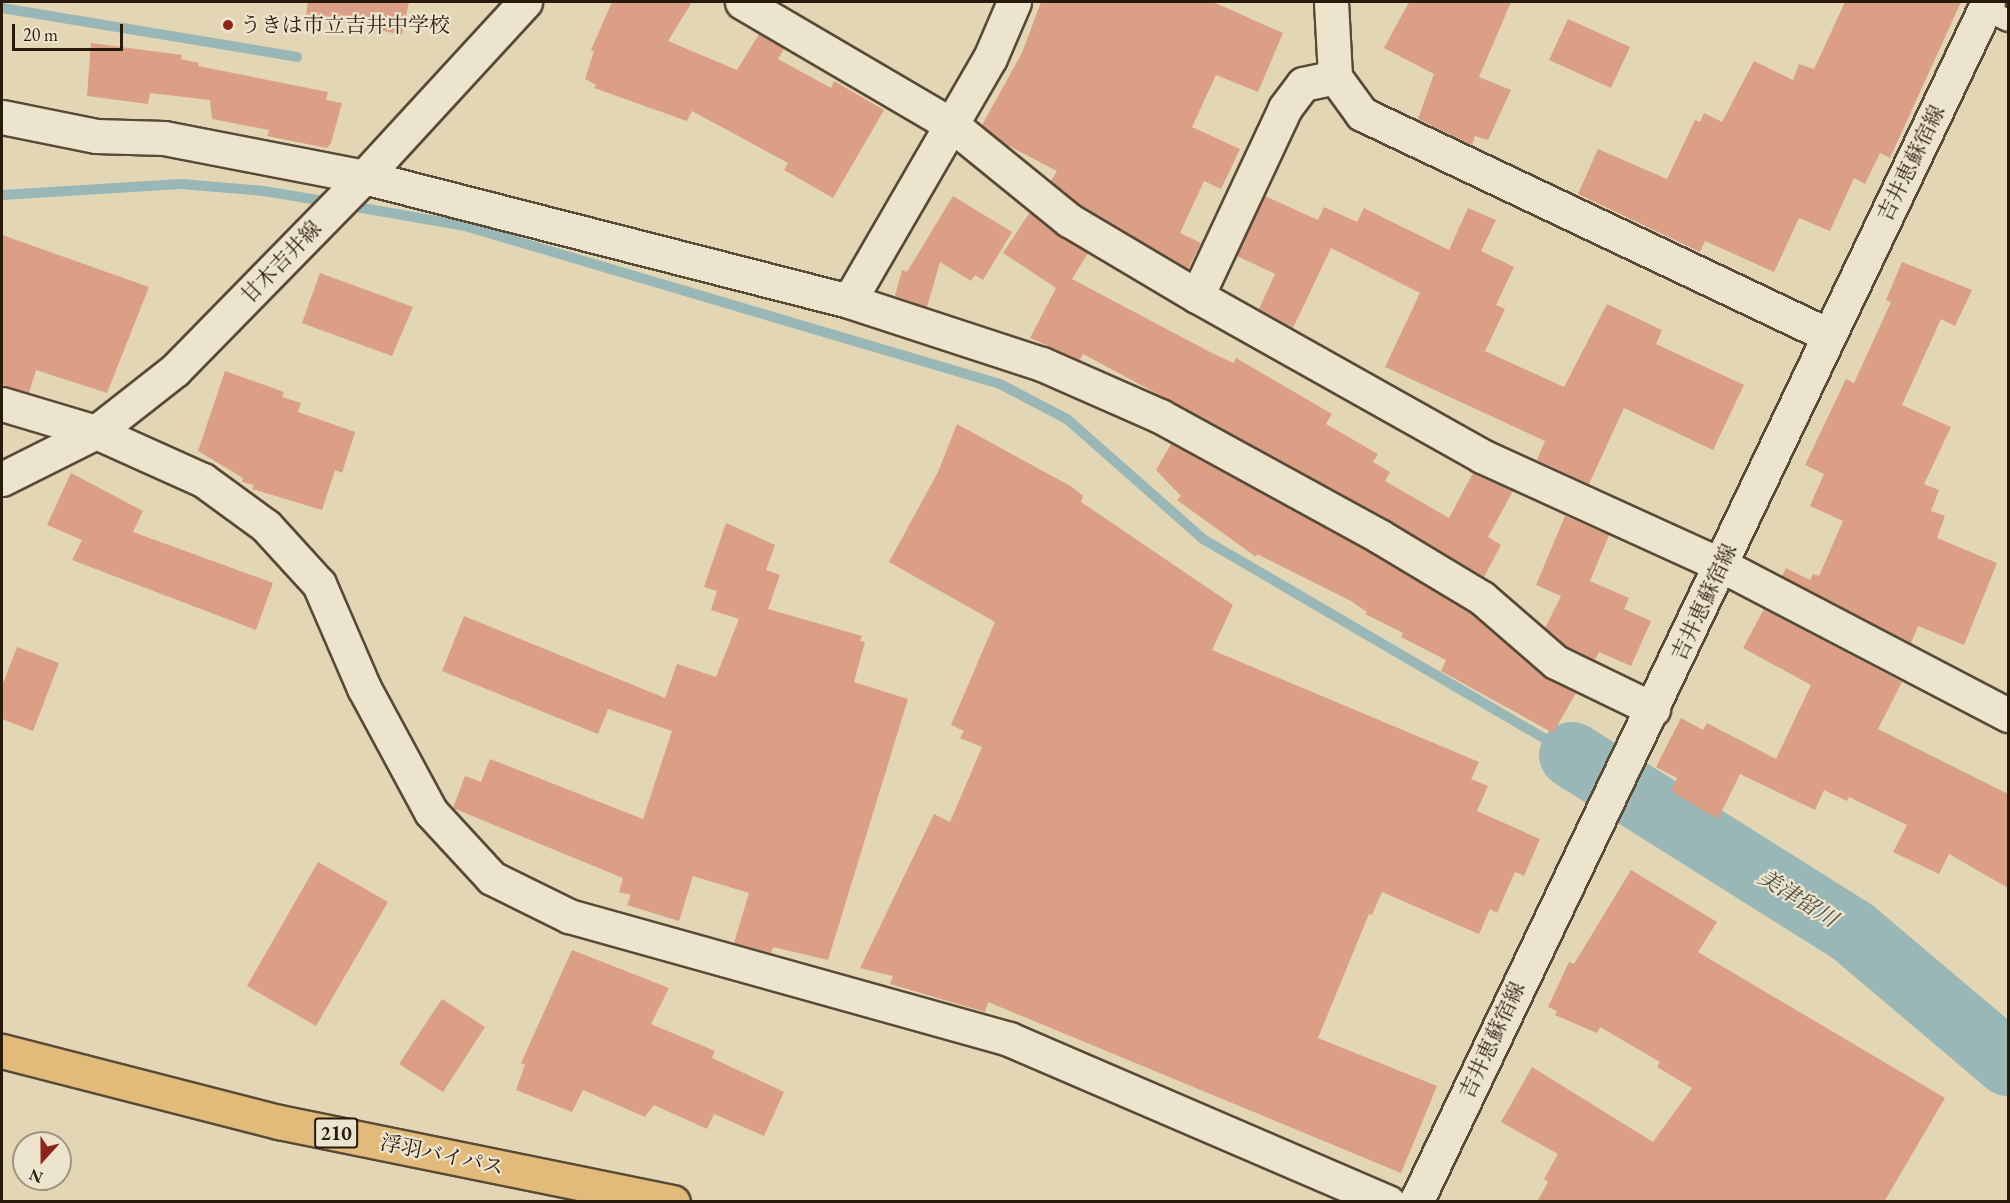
<!DOCTYPE html>
<meta charset="utf-8">
<style>
body{margin:0}
#map{position:relative;width:2010px;height:1203px;overflow:hidden;background:#e3d6b4;font-family:"EB Garamond","Noto Serif JP",serif}
div>[style]{position:absolute}
.stream>*{height:10px;margin:-5px;padding:0 5px;transform-origin:5px;border-radius:5px;background:#98b7b6}
.river>*{height:66px;margin:-33px;padding:0 33px;transform-origin:33px;border-radius:33px;background:#98b7b6}
.building>*{inset:0;background:#db9f85}
.roads{filter:drop-shadow(2px 0 #584a36) drop-shadow(-2px 0 #584a36) drop-shadow(0 2px #584a36) drop-shadow(0 -2px #584a36)}
.lane>*{height:21px;margin:-10.5px;padding:0 10.5px;transform-origin:10.5px;border-radius:10.5px;background:#ede4ce}
.street>*{height:33px;margin:-16.5px;padding:0 16.5px;transform-origin:16.5px;border-radius:16.5px;background:#ede4ce}
.secondary>*{height:33px;margin:-16.5px;padding:0 16.5px;transform-origin:16.5px;border-radius:16.5px;background:#ede4ce}
.highway>*{height:33px;margin:-16.5px;padding:0 16.5px;transform-origin:16.5px;border-radius:16.5px;background:#e2bb7a}
.dots>*{width:16px;height:16px;translate:-50% -50%;box-sizing:border-box;border:3px solid #ede4ce;border-radius:50%}
span{translate:-50% -50%;white-space:nowrap;text-align:center;line-height:1.15;-webkit-text-stroke:4.5px #ede4ce;paint-order:stroke}
.shield-label span{padding:2px 4px;background:#ede4ce;border:2px solid;border-radius:4px;-webkit-text-stroke-width:0}
.shield-label{font-size:20px;color:#291b0c;font-weight:700}
.poi-label{font-size:21px;color:#291b0c}
.left{translate:0 -50%;text-align:left}
.street-label{font-size:21px;color:#291b0c}
.water-label{font-size:22px;color:#4a4a3f;font-style:italic}
.frame{position:absolute;inset:0;border:3px solid #291b0c;pointer-events:none}
.north{position:absolute;left:12px;top:1131px;width:60px;height:60px;box-sizing:border-box;background:#ede4ce;border:2px solid #9f9480;border-radius:50%;rotate:201deg;font-size:16px;font-weight:700;line-height:24px;text-align:center;color:#291b0c}
.north::after{content:'';display:block;margin:auto;width:21px;height:27px;background:#8f2418;clip-path:polygon(50% 0,100% 100%,50% 72%,0 100%)}
.scale{position:absolute;left:12px;top:24px;width:111px;height:27px;box-sizing:border-box;border:3px solid #291b0c;border-top:0;padding-left:8px;font-size:18px;line-height:21px;white-space:nowrap;color:#291b0c;-webkit-text-stroke:4px #ede4ce;paint-order:stroke}
</style>
<div id="map">
<div class="stream">
<div style="left:2px;top:8px;width:299px;rotate:9.4deg"></div>
<div style="left:2px;top:195px;width:179px;rotate:-3.5deg"></div>
<div style="left:181px;top:184px;width:83px;rotate:4.8deg"></div>
<div style="left:264px;top:191px;width:67px;rotate:9.5deg"></div>
<div style="left:345px;top:205px;width:122px;rotate:9.9deg"></div>
<div style="left:465px;top:226px;width:558px;rotate:16.45deg"></div>
<div style="left:1000px;top:384px;width:76px;rotate:27.6deg"></div>
<div style="left:1067px;top:419px;width:181px;rotate:41.4deg"></div>
<div style="left:1203px;top:539px;width:428px;rotate:30.3deg"></div>
</div>
<div class="river">
<div style="left:1572px;top:755px;width:332px;rotate:32.2deg"></div>
<div style="left:1853px;top:932px;width:203px;rotate:40.2deg"></div>
</div>
<div class="building">
<div style="clip-path:polygon(308px 2px,409px 2px,402px 35px,306px 14px)"></div>
<div style="clip-path:polygon(612px 2px,692px 2px,668px 41px,737px 70px,759px 34px,784px 49px,778px 59px,831px 88px,834px 81px,884px 110px,833px 198px,784px 170px,788px 163px,692px 111px,687px 121px,594px 88px,596px 85px,585px 79px,594px 51px,591px 50px)"></div>
<div style="clip-path:polygon(1041px 2px,1213px 2px,1283px 33px,1258px 92px,1216px 75px,1192px 127px,1240px 149px,1221px 189px,1204px 181px,1180px 233px,1201px 243px,1188px 269px,1080px 205px,1051px 181px,1057px 171px,1005px 144px,982px 125px,1022px 53px)"></div>
<div style="clip-path:polygon(1409px 2px,1511px 2px,1479px 77px,1511px 90px,1488px 140px,1475px 136px,1472px 145px,1418px 119px,1434px 74px,1384px 48px)"></div>
<div style="clip-path:polygon(1845px 2px,1961px 2px,1890px 158px,1880px 153px,1865px 184px,1854px 178px,1830px 231px,1799px 218px,1774px 272px,1705px 241px,1700px 252px,1578px 194px,1598px 149px,1667px 179px,1695px 120px,1700px 122px,1704px 113px,1722px 122px,1754px 61px,1793px 80px,1799px 64px,1814px 69px)"></div>
<div style="clip-path:polygon(1568px 19px,1630px 47px,1611px 88px,1549px 60px)"></div>
<div style="clip-path:polygon(91px 43px,182px 55px,181px 59px,199px 63px,198px 66px,328px 92px,326px 100px,342px 103px,331px 143px,327px 148px,267px 136px,269px 130px,212px 119px,210px 100px,150px 93px,148px 104px,87px 96px)"></div>
<div style="clip-path:polygon(953px 196px,1012px 232px,983px 280px,975px 275px,971px 281px,940px 262px,927px 307px,895px 296px,902px 270px,907px 272px)"></div>
<div style="clip-path:polygon(1265px 196px,1318px 220px,1324px 207px,1357px 222px,1364px 208px,1449px 250px,1468px 208px,1496px 220px,1481px 251px,1514px 267px,1496px 305px,1505px 309px,1485px 351px,1564px 387px,1607px 304px,1662px 330px,1656px 344px,1744px 385px,1713px 450px,1624px 408px,1589px 484px,1537px 460px,1545px 441px,1385px 367px,1420px 293px,1331px 248px,1293px 328px,1259px 309px,1275px 274px,1237px 256px)"></div>
<div style="clip-path:polygon(1030px 212px,1088px 253px,1072px 279px,1210px 352px,1233px 363px,1236px 358px,1332px 414px,1326px 424px,1378px 454px,1373px 462px,1390px 472px,1385px 481px,1449px 518px,1473px 473px,1513px 491px,1488px 537px,1501px 545px,1484px 577px,1388px 520px,1169px 400px,1083px 354px,1080px 360px,1030px 338px,1056px 288px,1003px 253px)"></div>
<div style="clip-path:polygon(2px 235px,149px 287px,107px 393px,36px 370px,29px 393px,2px 385px)"></div>
<div style="clip-path:polygon(1902px 262px,1972px 290px,1955px 326px,1941px 319px,1902px 405px,1951px 427px,1924px 484px,1939px 490px,1931px 511px,1945px 516px,1937px 538px,1997px 563px,1964px 645px,1918px 626px,1911px 643px,1782px 576px,1786px 568px,1810px 580px,1813px 574px,1819px 576px,1843px 521px,1810px 506px,1824px 474px,1805px 465px,1846px 379px,1854px 383px,1891px 302px,1886px 300px)"></div>
<div style="clip-path:polygon(320px 273px,413px 307px,392px 356px,302px 323px)"></div>
<div style="clip-path:polygon(225px 371px,284px 392px,282px 397px,301px 403px,298px 412px,355px 432px,342px 473px,335px 470px,322px 510px,252px 489px,254px 485px,242px 482px,243px 478px,198px 451px)"></div>
<div style="clip-path:polygon(957px 424px,1072px 487px,1083px 496px,1081px 502px,1233px 605px,1212px 650px,1479px 762px,1471px 779px,1488px 786px,1477px 811px,1540px 839px,1524px 876px,1515px 872px,1497px 913px,1490px 909px,1479px 934px,1382px 892px,1372px 915px,1369px 914px,1318px 1038px,1437px 1086px,1401px 1173px,988px 1002px,985px 1012px,890px 984px,893px 976px,860px 968px,934px 814px,950px 822px,982px 747px,960px 738px,964px 731px,951px 725px,995px 622px,889px 562px,938px 472px)"></div>
<div style="clip-path:polygon(1171px 444px,1370px 552px,1469px 612px,1544px 676px,1576px 693px,1553px 733px,1441px 671px,1446px 660px,1401px 637px,1403px 633px,1365px 614px,1367px 612px,1351px 601px,1257px 554px,1256px 557px,1177px 500px,1181px 496px,1156px 470px)"></div>
<div style="clip-path:polygon(71px 473px,143px 511px,133px 532px,273px 583px,256px 630px,72px 560px,82px 540px,47px 525px)"></div>
<div style="clip-path:polygon(1565px 516px,1609px 535px,1590px 581px,1629px 598px,1624px 609px,1651px 621px,1631px 666px,1599px 652px,1595px 660px,1566px 646px,1545px 628px,1561px 596px,1536px 585px)"></div>
<div style="clip-path:polygon(726px 523px,775px 545px,766px 570px,780px 575px,768px 609px,862px 636px,860px 641px,865px 642px,854px 682px,908px 699px,828px 960px,773px 947px,771px 953px,734px 943px,749px 893px,693px 876px,679px 921px,627px 905px,631px 895px,619px 892px,623px 878px,453px 808px,465px 776px,481px 782px,490px 759px,643px 819px,672px 731px,608px 709px,598px 734px,442px 671px,464px 616px,665px 698px,677px 664px,716px 677px,739px 619px,711px 610px,717px 591px,704px 587px)"></div>
<div style="clip-path:polygon(1764px 609px,1902px 682px,1878px 729px,2008px 794px,2008px 888px,1949px 854px,1939px 874px,1893px 852px,1907px 825px,1849px 797px,1847px 801px,1824px 790px,1815px 810px,1740px 774px,1718px 819px,1671px 791px,1677px 778px,1656px 767px,1681px 718px,1703px 730px,1707px 723px,1776px 759px,1811px 685px,1743px 648px)"></div>
<div style="clip-path:polygon(17px 647px,59px 663px,33px 731px,2px 719px,2px 686px)"></div>
<div style="clip-path:polygon(318px 862px,388px 902px,316px 1026px,247px 986px)"></div>
<div style="clip-path:polygon(1631px 870px,1717px 922px,1698px 952px,1945px 1098px,1884px 1202px,1537px 1202px,1548px 1182px,1544px 1179px,1558px 1154px,1501px 1122px,1532px 1067px,1653px 1142px,1692px 1088px,1657px 1067px,1660px 1062px,1600px 1027px,1597px 1033px,1555px 1015px,1557px 1011px,1548px 1007px,1569px 962px,1574px 964px)"></div>
<div style="clip-path:polygon(572px 950px,669px 988px,651px 1024px,715px 1051px,712px 1058px,784px 1092px,764px 1136px,714px 1114px,707px 1129px,654px 1105px,645px 1117px,583px 1090px,572px 1112px,516px 1090px,525px 1065px,521px 1063px)"></div>
<div style="clip-path:polygon(442px 999px,485px 1027px,443px 1092px,399px 1064px)"></div>
</div>
<div class="roads">
<div class="lane">
<div style="left:1985px;top:9px;width:25px;rotate:26deg"></div>
</div>
<div class="street">
<div style="left:742px;top:2px;width:243px;rotate:30.4deg"></div>
<div style="left:952px;top:125px;width:151px;rotate:39.1deg"></div>
<div style="left:1069px;top:220px;width:149px;rotate:30.7deg"></div>
<div style="left:1197px;top:296px;width:327px;rotate:29.3deg"></div>
<div style="left:1482px;top:456px;width:263px;rotate:24.5deg"></div>
<div style="left:1721px;top:565px;width:324px;rotate:27.6deg"></div>
<div style="left:1331px;top:2px;width:75px;rotate:86.9deg"></div>
<div style="left:1335px;top:77px;width:46px;rotate:53.9deg"></div>
<div style="left:1362px;top:114px;width:516px;rotate:25.37deg"></div>
<div style="left:2px;top:117px;width:96px;rotate:11.4deg"></div>
<div style="left:96px;top:136px;width:68px;rotate:1.7deg"></div>
<div style="left:164px;top:138px;width:204px;rotate:11deg"></div>
<div style="left:364px;top:177px;width:501px;rotate:14.34deg"></div>
<div style="left:849px;top:301px;width:203px;rotate:18.1deg"></div>
<div style="left:1042px;top:364px;width:129px;rotate:23.8deg"></div>
<div style="left:1160px;top:416px;width:250px;rotate:28.7deg"></div>
<div style="left:1379px;top:536px;width:120px;rotate:31deg"></div>
<div style="left:1482px;top:598px;width:98px;rotate:40.9deg"></div>
<div style="left:1556px;top:662px;width:108px;rotate:25.9deg"></div>
<div style="left:1197px;top:296px;width:208px;rotate:-64.9deg"></div>
<div style="left:1285px;top:108px;width:30px;rotate:-53deg"></div>
<div style="left:1303px;top:84px;width:33px;rotate:-12deg"></div>
<div style="left:849px;top:301px;width:281px;rotate:-59.9deg"></div>
<div style="left:990px;top:58px;width:61px;rotate:-66.8deg"></div>
<div style="left:2px;top:404px;width:98px;rotate:16.6deg"></div>
<div style="left:96px;top:432px;width:117px;rotate:24.2deg"></div>
<div style="left:203px;top:480px;width:78px;rotate:36.1deg"></div>
<div style="left:266px;top:526px;width:79px;rotate:47.6deg"></div>
<div style="left:319px;top:584px;width:113px;rotate:66.6deg"></div>
<div style="left:364px;top:688px;width:141px;rotate:61.6deg"></div>
<div style="left:431px;top:812px;width:90px;rotate:47.3deg"></div>
<div style="left:492px;top:878px;width:86px;rotate:26.3deg"></div>
<div style="left:569px;top:916px;width:457px;rotate:15.6deg"></div>
<div style="left:1009px;top:1039px;width:413px;rotate:23.3deg"></div>
</div>
<div class="secondary">
<div style="left:2px;top:479px;width:105px;rotate:-26.6deg"></div>
<div style="left:96px;top:432px;width:100px;rotate:-38.1deg"></div>
<div style="left:175px;top:370px;width:270px;rotate:-45.6deg"></div>
<div style="left:364px;top:177px;width:238px;rotate:-47.4deg"></div>
<div style="left:1416px;top:1202px;width:1329px;rotate:-64.51deg"></div>
</div>
<div class="highway">
<div style="left:2px;top:1051px;width:286px;rotate:14.4deg"></div>
<div style="left:279px;top:1122px;width:402px;rotate:11.5deg"></div>
</div>
</div>
<div class="dots">
<div style="left:228px;top:25px;background:#8f2418"></div>
</div>
<div class="shield-label">
<span style="left:336px;top:1133px">210</span>
</div>
<div class="poi-label">
<span class="left" style="left:240px;top:25px">うきは市立吉井中学校</span>
</div>
<div class="street-label">
<span style="left:1911px;top:163px;rotate:-64deg">吉井恵蘇宿線</span>
<span style="left:281px;top:262px;rotate:-46deg">甘木吉井線</span>
<span style="left:1704px;top:602px;rotate:-65deg">吉井恵蘇宿線</span>
<span style="left:1492px;top:1040px;rotate:-65deg">吉井恵蘇宿線</span>
<span style="left:442px;top:1155px;rotate:12deg">浮羽バイパス</span>
</div>
<div class="water-label">
<span style="left:1798px;top:898px;rotate:32deg">美津留川</span>
</div>
<div class="frame"></div>
<div class="north">N</div>
<div class="scale">20 m</div>
</div>
